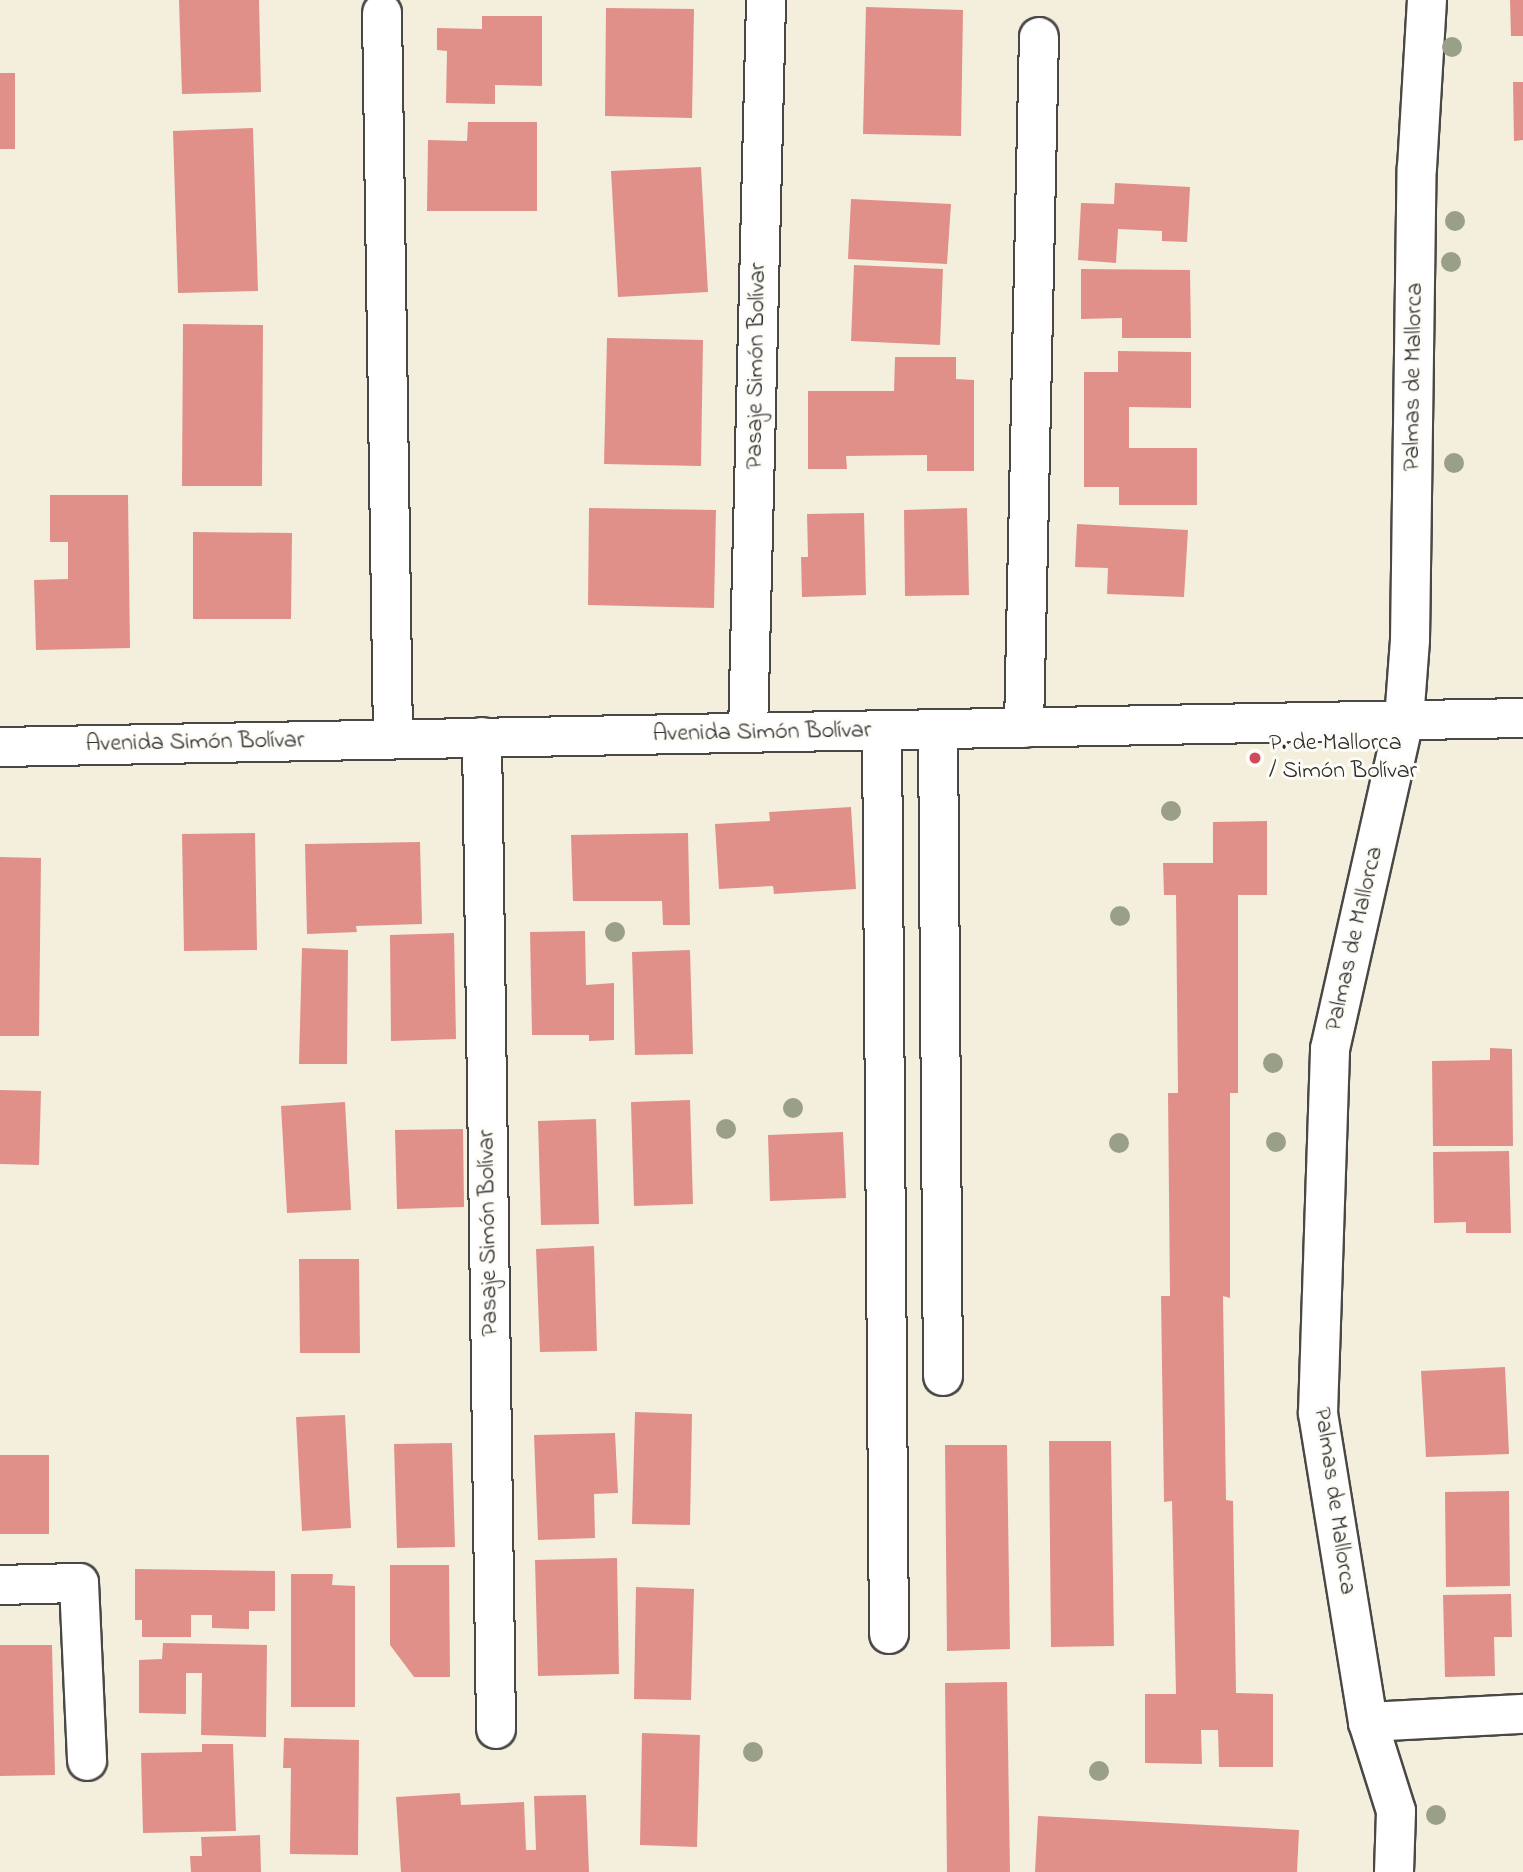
<!DOCTYPE html>
<meta charset="utf-8">
<style>
body{margin:0}
#map{position:relative;width:1523px;height:1872px;overflow:hidden;background:#f3efdc;font-family:"Indie Flower",sans-serif}
div>[style]{position:absolute}
.building>*{inset:0;background:#e19089}
.roads{filter:drop-shadow(2px 0 #494846) drop-shadow(-2px 0 #494846) drop-shadow(0 2px #494846) drop-shadow(0 -2px #494846)}
.minor>*{height:38px;margin:-19px;padding:0 19px;transform-origin:19px;border-radius:19px;background:#fff}
.trees>*{width:20px;height:20px;margin:-10px;border-radius:50%;background:#9a9f88}
.dots>*{width:19px;height:19px;translate:-50% -50%;box-sizing:border-box;border:4px solid #fdfcf7;border-radius:50%}
span{translate:-50% -50%;white-space:nowrap;text-align:center;line-height:1.15;-webkit-text-stroke:6px #fdfcf7;paint-order:stroke}
.street-label{font-size:24px;color:#2b2b2b}
.poi-label{font-size:24px;color:#2b2b2b}
.left{translate:0 -50%;text-align:left}
</style>
<div id="map">
<div class="building">
<div style="clip-path:polygon(179px 0,259px 0,261px 92px,182px 94px)"></div>
<div style="clip-path:polygon(1510px 0,1523px 0,1523px 36px,1511px 36px)"></div>
<div style="clip-path:polygon(866px 7px,963px 10px,961px 136px,863px 134px)"></div>
<div style="clip-path:polygon(606px 8px,694px 9px,692px 118px,605px 116px)"></div>
<div style="clip-path:polygon(482px 16px,542px 16px,542px 86px,495px 85px,495px 104px,446px 103px,447px 51px,437px 50px,437px 28px,482px 29px)"></div>
<div style="clip-path:polygon(0 73px,15px 73px,15px 149px,0 149px)"></div>
<div style="clip-path:polygon(1513px 82px,1523px 82px,1523px 140px,1514px 141px)"></div>
<div style="clip-path:polygon(468px 122px,537px 122px,537px 211px,427px 211px,428px 140px,467px 141px)"></div>
<div style="clip-path:polygon(253px 128px,258px 291px,178px 293px,173px 131px)"></div>
<div style="clip-path:polygon(701px 167px,708px 292px,618px 297px,611px 171px)"></div>
<div style="clip-path:polygon(1115px 183px,1190px 187px,1187px 242px,1162px 241px,1162px 231px,1118px 229px,1116px 263px,1078px 260px,1081px 203px,1114px 204px)"></div>
<div style="clip-path:polygon(851px 199px,951px 204px,947px 264px,848px 259px)"></div>
<div style="clip-path:polygon(854px 265px,943px 269px,940px 345px,851px 341px)"></div>
<div style="clip-path:polygon(1081px 269px,1190px 270px,1191px 338px,1122px 338px,1122px 318px,1081px 319px)"></div>
<div style="clip-path:polygon(183px 324px,263px 325px,262px 486px,182px 486px)"></div>
<div style="clip-path:polygon(607px 338px,703px 340px,701px 466px,604px 464px)"></div>
<div style="clip-path:polygon(1118px 351px,1191px 352px,1191px 408px,1129px 407px,1129px 448px,1197px 448px,1197px 505px,1119px 505px,1119px 487px,1084px 487px,1084px 372px,1118px 372px)"></div>
<div style="clip-path:polygon(895px 357px,956px 357px,956px 379px,974px 380px,974px 471px,927px 471px,927px 455px,846px 456px,847px 469px,808px 469px,808px 391px,894px 391px)"></div>
<div style="clip-path:polygon(50px 495px,128px 495px,130px 648px,36px 650px,34px 580px,68px 579px,68px 542px,50px 542px)"></div>
<div style="clip-path:polygon(589px 508px,716px 510px,714px 608px,588px 605px)"></div>
<div style="clip-path:polygon(967px 508px,969px 595px,905px 596px,904px 510px)"></div>
<div style="clip-path:polygon(864px 513px,866px 595px,802px 597px,801px 557px,808px 557px,807px 514px)"></div>
<div style="clip-path:polygon(1077px 524px,1188px 530px,1184px 597px,1107px 594px,1108px 568px,1075px 567px)"></div>
<div style="clip-path:polygon(193px 532px,292px 533px,291px 619px,193px 619px)"></div>
<div style="clip-path:polygon(851px 807px,856px 889px,774px 894px,773px 886px,719px 889px,715px 824px,770px 821px,769px 812px)"></div>
<div style="clip-path:polygon(1267px 821px,1267px 895px,1238px 895px,1238px 1093px,1230px 1093px,1230px 1298px,1223px 1296px,1226px 1500px,1233px 1501px,1236px 1693px,1273px 1694px,1273px 1767px,1219px 1767px,1218px 1730px,1201px 1730px,1202px 1764px,1145px 1763px,1145px 1694px,1176px 1694px,1172px 1501px,1164px 1502px,1161px 1296px,1170px 1296px,1168px 1093px,1178px 1093px,1176px 895px,1164px 895px,1163px 863px,1213px 863px,1213px 822px)"></div>
<div style="clip-path:polygon(255px 833px,257px 950px,184px 951px,182px 834px)"></div>
<div style="clip-path:polygon(688px 833px,690px 925px,663px 925px,662px 901px,573px 901px,571px 835px)"></div>
<div style="clip-path:polygon(420px 842px,422px 924px,356px 926px,357px 932px,307px 934px,305px 844px)"></div>
<div style="clip-path:polygon(0 857px,41px 858px,39px 1036px,0 1036px)"></div>
<div style="clip-path:polygon(585px 931px,586px 985px,614px 983px,614px 1040px,589px 1041px,589px 1035px,532px 1035px,530px 932px)"></div>
<div style="clip-path:polygon(454px 933px,456px 1039px,391px 1041px,390px 935px)"></div>
<div style="clip-path:polygon(302px 948px,348px 950px,347px 1064px,299px 1064px)"></div>
<div style="clip-path:polygon(690px 950px,693px 1054px,635px 1055px,632px 952px)"></div>
<div style="clip-path:polygon(1490px 1048px,1512px 1049px,1513px 1146px,1433px 1146px,1432px 1061px,1490px 1060px)"></div>
<div style="clip-path:polygon(0 1090px,41px 1091px,39px 1165px,0 1164px)"></div>
<div style="clip-path:polygon(690px 1100px,693px 1204px,634px 1206px,631px 1102px)"></div>
<div style="clip-path:polygon(345px 1102px,351px 1210px,287px 1213px,281px 1106px)"></div>
<div style="clip-path:polygon(596px 1119px,599px 1224px,541px 1225px,538px 1121px)"></div>
<div style="clip-path:polygon(463px 1129px,464px 1207px,397px 1209px,395px 1130px)"></div>
<div style="clip-path:polygon(843px 1132px,846px 1198px,770px 1201px,768px 1135px)"></div>
<div style="clip-path:polygon(1509px 1151px,1511px 1233px,1466px 1233px,1466px 1222px,1434px 1223px,1433px 1152px)"></div>
<div style="clip-path:polygon(594px 1246px,597px 1351px,540px 1352px,536px 1249px)"></div>
<div style="clip-path:polygon(299px 1259px,359px 1259px,360px 1353px,300px 1353px)"></div>
<div style="clip-path:polygon(1505px 1367px,1509px 1454px,1426px 1457px,1421px 1371px)"></div>
<div style="clip-path:polygon(635px 1412px,692px 1414px,690px 1525px,632px 1524px)"></div>
<div style="clip-path:polygon(345px 1415px,351px 1528px,302px 1531px,296px 1417px)"></div>
<div style="clip-path:polygon(615px 1433px,618px 1493px,594px 1494px,595px 1538px,538px 1540px,534px 1435px)"></div>
<div style="clip-path:polygon(1049px 1441px,1111px 1441px,1114px 1646px,1051px 1647px)"></div>
<div style="clip-path:polygon(452px 1443px,455px 1547px,397px 1548px,394px 1444px)"></div>
<div style="clip-path:polygon(945px 1445px,1007px 1445px,1010px 1649px,947px 1651px)"></div>
<div style="clip-path:polygon(0 1455px,49px 1455px,49px 1534px,0 1534px)"></div>
<div style="clip-path:polygon(1509px 1491px,1510px 1586px,1446px 1587px,1445px 1492px)"></div>
<div style="clip-path:polygon(617px 1558px,619px 1674px,538px 1676px,535px 1560px)"></div>
<div style="clip-path:polygon(390px 1565px,449px 1565px,450px 1677px,414px 1677px,390px 1645px)"></div>
<div style="clip-path:polygon(135px 1569px,275px 1571px,275px 1611px,249px 1611px,249px 1629px,212px 1628px,212px 1615px,191px 1615px,191px 1637px,142px 1637px,142px 1620px,135px 1620px)"></div>
<div style="clip-path:polygon(291px 1574px,333px 1574px,332px 1585px,355px 1586px,355px 1707px,291px 1707px)"></div>
<div style="clip-path:polygon(636px 1587px,694px 1589px,691px 1700px,634px 1699px)"></div>
<div style="clip-path:polygon(1511px 1594px,1512px 1637px,1494px 1637px,1495px 1676px,1445px 1677px,1443px 1595px)"></div>
<div style="clip-path:polygon(163px 1643px,267px 1645px,266px 1737px,201px 1735px,202px 1673px,186px 1673px,186px 1714px,139px 1713px,139px 1660px,162px 1659px)"></div>
<div style="clip-path:polygon(0 1645px,52px 1645px,55px 1775px,0 1776px)"></div>
<div style="clip-path:polygon(1007px 1682px,1010px 1872px,947px 1872px,945px 1683px)"></div>
<div style="clip-path:polygon(642px 1733px,700px 1735px,697px 1847px,640px 1845px)"></div>
<div style="clip-path:polygon(284px 1738px,359px 1740px,358px 1855px,290px 1854px,291px 1768px,283px 1768px)"></div>
<div style="clip-path:polygon(202px 1744px,233px 1744px,236px 1831px,143px 1833px,141px 1753px,202px 1752px)"></div>
<div style="clip-path:polygon(460px 1793px,461px 1805px,524px 1802px,526px 1850px,536px 1850px,534px 1796px,586px 1795px,589px 1872px,401px 1872px,396px 1797px)"></div>
<div style="clip-path:polygon(1038px 1816px,1299px 1830px,1297px 1872px,1035px 1872px)"></div>
<div style="clip-path:polygon(260px 1835px,261px 1872px,191px 1872px,190px 1856px,202px 1856px,201px 1837px)"></div>
</div>
<div class="roads">
<div class="minor">
<div style="left:382px;top:13px;width:726px;rotate:89.13deg"></div>
<div style="left:1024px;top:728px;width:691px;rotate:-88.76deg"></div>
<div style="left:938px;top:729px;width:647px;rotate:89.56deg"></div>
<div style="left:882px;top:730px;width:904px;rotate:89.56deg"></div>
<div style="left:748px;top:733px;width:733px;rotate:-88.59deg"></div>
<div style="left:482px;top:737px;width:992px;rotate:89.19deg"></div>
<div style="left:0;top:747px;width:1523px;rotate:-1.09deg"></div>
<div style="left:0;top:1585px;width:79px;rotate:-1.5deg"></div>
<div style="left:79px;top:1583px;width:178px;rotate:87.4deg"></div>
<div style="left:1368px;top:1722px;width:155px;rotate:-3deg"></div>
<div style="left:1394px;top:1872px;width:61px;rotate:-88.1deg"></div>
<div style="left:1396px;top:1811px;width:93px;rotate:-107.5deg"></div>
<div style="left:1368px;top:1722px;width:313px;rotate:-99.2deg"></div>
<div style="left:1318px;top:1413px;width:364px;rotate:-88.1deg"></div>
<div style="left:1330px;top:1049px;width:337px;rotate:-77.3deg"></div>
<div style="left:1404px;top:720px;width:80px;rotate:-85.7deg"></div>
<div style="left:1410px;top:640px;width:472px;rotate:-89.2deg"></div>
<div style="left:1417px;top:168px;width:168px;rotate:-86.6deg"></div>
</div>
</div>
<div class="trees">
<div style="left:1452px;top:47px"></div>
<div style="left:1455px;top:221px"></div>
<div style="left:1451px;top:262px"></div>
<div style="left:1454px;top:463px"></div>
<div style="left:1171px;top:811px"></div>
<div style="left:1120px;top:916px"></div>
<div style="left:615px;top:932px"></div>
<div style="left:1273px;top:1063px"></div>
<div style="left:793px;top:1108px"></div>
<div style="left:726px;top:1129px"></div>
<div style="left:1276px;top:1142px"></div>
<div style="left:1119px;top:1143px"></div>
<div style="left:753px;top:1752px"></div>
<div style="left:1099px;top:1771px"></div>
<div style="left:1436px;top:1815px"></div>
</div>
<div class="dots">
<div style="left:1255px;top:758px;background:#d1495b"></div>
</div>
<div class="street-label">
<span style="left:757px;top:366px;rotate:-89deg">Pasaje Simón Bolívar</span>
<span style="left:1414px;top:377px;rotate:-89deg">Palmas de Mallorca</span>
<span style="left:762px;top:733px;rotate:-1deg">Avenida Simón Bolívar</span>
<span style="left:195px;top:743px;rotate:-1deg">Avenida Simón Bolívar</span>
<span style="left:1355px;top:939px;rotate:-77deg">Palmas de Mallorca</span>
<span style="left:489px;top:1233px;rotate:-91deg">Pasaje Simón Bolívar</span>
<span style="left:1334px;top:1501px;rotate:82deg">Palmas de Mallorca</span>
</div>
<div class="poi-label">
<span class="left" style="left:1269px;top:758px">P. de Mallorca<br>/ Simón Bolívar</span>
</div>
</div>
